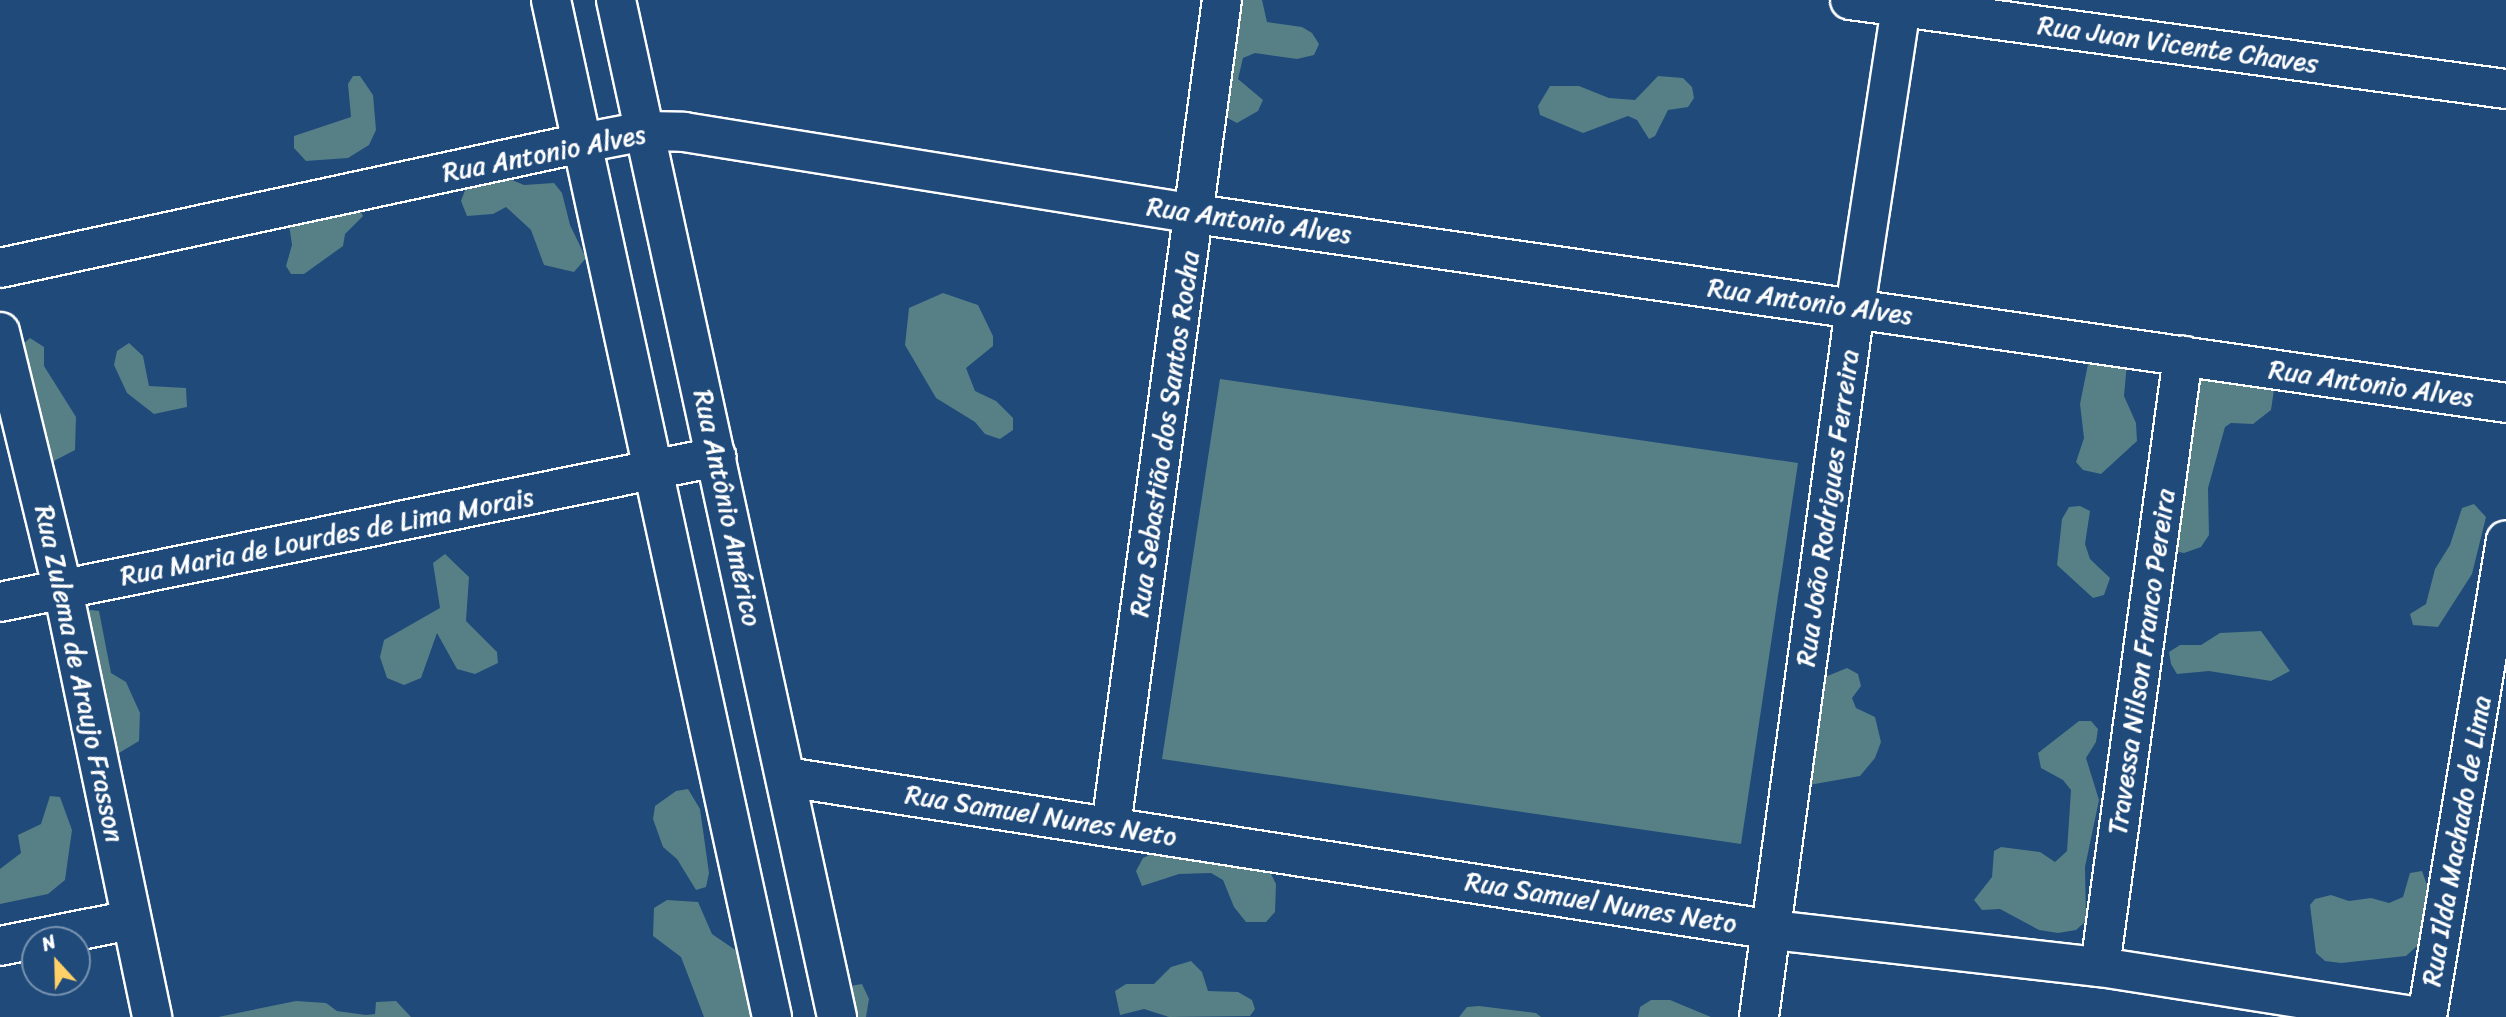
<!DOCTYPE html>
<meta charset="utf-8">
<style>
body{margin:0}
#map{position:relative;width:2506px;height:1017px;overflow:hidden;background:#1f4a7a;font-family:Sriracha,sans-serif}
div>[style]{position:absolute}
.green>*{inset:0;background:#567f86}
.roads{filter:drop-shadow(2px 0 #fff) drop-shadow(-2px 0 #fff) drop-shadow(0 2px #fff) drop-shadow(0 -2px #fff)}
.minor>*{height:38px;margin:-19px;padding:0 19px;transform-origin:19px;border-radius:19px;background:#1f4a7a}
span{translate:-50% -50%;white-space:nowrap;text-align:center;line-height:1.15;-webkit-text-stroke:7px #1f4a7a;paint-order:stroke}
.street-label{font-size:26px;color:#fff}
.north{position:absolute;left:21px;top:926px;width:70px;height:70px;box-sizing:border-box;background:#1f4a7a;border:2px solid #7992af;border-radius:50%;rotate:338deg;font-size:19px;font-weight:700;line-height:28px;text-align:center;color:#fff}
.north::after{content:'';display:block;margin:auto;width:24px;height:32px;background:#ffd166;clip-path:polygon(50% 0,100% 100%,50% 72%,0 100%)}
</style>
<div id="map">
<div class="green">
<div style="clip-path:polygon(1233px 0,1262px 0,1267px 22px,1302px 27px,1312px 33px,1319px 44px,1314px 55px,1297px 59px,1255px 53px,1243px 58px,1238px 79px,1263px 100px,1258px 111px,1237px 123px,1222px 115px)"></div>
<div style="clip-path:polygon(353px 76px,360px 76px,373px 95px,376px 130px,369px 145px,348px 158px,306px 161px,294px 148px,294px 136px,351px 117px,348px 84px)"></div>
<div style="clip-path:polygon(1658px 76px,1683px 78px,1692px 87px,1694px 98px,1688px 107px,1668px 110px,1655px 136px,1649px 139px,1637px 120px,1628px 116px,1583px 133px,1540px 115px,1538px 106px,1550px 86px,1579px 86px,1609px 98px,1635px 100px)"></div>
<div style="clip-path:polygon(500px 175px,524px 185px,554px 183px,562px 193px,570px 225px,586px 258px,574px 272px,544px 265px,531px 230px,506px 207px,493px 214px,467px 216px,461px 201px,467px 185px)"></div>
<div style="clip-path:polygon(359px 208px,363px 216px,345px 234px,343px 246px,304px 274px,291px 274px,286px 266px,292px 245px,289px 224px)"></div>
<div style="clip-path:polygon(943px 293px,978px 305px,993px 336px,993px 346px,966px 368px,975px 391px,996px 401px,1013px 418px,1013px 430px,1000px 439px,985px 434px,975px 422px,936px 398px,905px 345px,909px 308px)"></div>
<div style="clip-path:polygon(30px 338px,44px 347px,44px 366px,76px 417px,75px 450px,52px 462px,42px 460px,36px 421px,38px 406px,25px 385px,20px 347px)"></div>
<div style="clip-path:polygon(129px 343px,143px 356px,149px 386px,186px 388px,187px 407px,154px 414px,127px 393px,114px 365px,117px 351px)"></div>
<div style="clip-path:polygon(2105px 353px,2127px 363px,2124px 396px,2136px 423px,2137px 441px,2101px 474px,2083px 470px,2076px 462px,2084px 438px,2080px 404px,2088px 364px)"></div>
<div style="clip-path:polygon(2191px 373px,2275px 383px,2271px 410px,2253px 424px,2231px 423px,2225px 427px,2208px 488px,2209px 535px,2201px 547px,2184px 553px,2169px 550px,2187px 479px,2183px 469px)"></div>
<div style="clip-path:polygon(1220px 379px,1798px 463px,1741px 844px,1162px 759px)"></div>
<div style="clip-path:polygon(2474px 504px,2486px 517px,2472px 574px,2438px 627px,2413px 625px,2410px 614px,2426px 604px,2435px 569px,2450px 545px,2462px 508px)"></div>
<div style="clip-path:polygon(2080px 506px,2090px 511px,2085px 544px,2090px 559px,2110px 578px,2104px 595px,2093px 598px,2057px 565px,2062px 519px,2069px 507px)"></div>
<div style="clip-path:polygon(445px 554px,469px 577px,466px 621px,497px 652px,498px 663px,475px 674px,457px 669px,437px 633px,421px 678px,404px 685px,387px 678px,380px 657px,384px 640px,440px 608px,433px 563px)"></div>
<div style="clip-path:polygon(91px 610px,99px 611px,111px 673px,126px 682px,140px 713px,139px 741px,119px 753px,106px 748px,81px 613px)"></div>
<div style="clip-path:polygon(2261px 631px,2290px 671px,2271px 681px,2209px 671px,2177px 674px,2171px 664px,2169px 652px,2180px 645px,2201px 645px,2220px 633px)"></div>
<div style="clip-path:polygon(1847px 668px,1858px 674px,1861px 686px,1852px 698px,1856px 708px,1875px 717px,1881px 742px,1875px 758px,1860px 776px,1809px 785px,1825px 677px)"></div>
<div style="clip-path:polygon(2079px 721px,2091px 721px,2098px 729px,2096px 742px,2086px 758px,2099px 800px,2085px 867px,2086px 921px,2076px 930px,2058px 933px,2039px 930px,2000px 909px,1982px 910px,1974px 900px,1992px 877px,1994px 851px,2001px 847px,2040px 852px,2055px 862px,2067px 851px,2071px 790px,2063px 780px,2041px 768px,2038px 753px)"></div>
<div style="clip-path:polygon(688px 789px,700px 809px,709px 873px,706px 887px,696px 890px,677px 859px,663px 847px,653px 819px,655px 806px,676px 791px)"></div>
<div style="clip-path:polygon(50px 796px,60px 797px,72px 830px,65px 880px,48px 894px,0 904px,0 869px,21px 853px,18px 835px,41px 824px)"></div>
<div style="clip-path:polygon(1163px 849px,1269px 870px,1276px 884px,1275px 912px,1266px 922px,1246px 922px,1234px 907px,1223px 880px,1211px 873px,1179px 874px,1142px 886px,1136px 871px,1143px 858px)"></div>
<div style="clip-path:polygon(2422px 871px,2432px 899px,2427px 937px,2406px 956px,2341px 963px,2325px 961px,2316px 953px,2310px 905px,2315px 899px,2331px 895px,2349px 901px,2371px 898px,2389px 903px,2403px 897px,2410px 873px)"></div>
<div style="clip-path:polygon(667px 900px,698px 902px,712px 934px,750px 960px,751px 1017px,704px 1017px,681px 957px,653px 936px,654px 908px)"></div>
<div style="clip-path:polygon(1191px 961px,1202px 972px,1208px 991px,1238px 992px,1252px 1000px,1255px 1009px,1250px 1016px,1169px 1017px,1144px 1009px,1120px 1015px,1115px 991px,1126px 984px,1154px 984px,1171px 967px)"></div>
<div style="clip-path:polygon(862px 984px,869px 999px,866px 1017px,840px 1017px,844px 987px)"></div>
<div style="clip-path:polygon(1651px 1000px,1670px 1000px,1711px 1017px,1638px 1017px,1640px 1007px)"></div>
<div style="clip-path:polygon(296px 1001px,326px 1003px,337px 1011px,366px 1015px,375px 1014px,376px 1002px,396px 1001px,411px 1017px,218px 1017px)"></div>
<div style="clip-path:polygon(1479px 1006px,1536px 1013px,1541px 1017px,1459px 1017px,1467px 1007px)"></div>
</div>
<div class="roads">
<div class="minor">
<div style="left:551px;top:0;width:1041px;rotate:77.74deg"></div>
<div style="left:616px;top:0;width:1041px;rotate:77.74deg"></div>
<div style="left:1850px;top:0;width:662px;rotate:7.73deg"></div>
<div style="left:0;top:268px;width:595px;rotate:-12.12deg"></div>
<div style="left:582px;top:143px;width:64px;rotate:-10.8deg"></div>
<div style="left:645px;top:131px;width:39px;rotate:1deg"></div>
<div style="left:684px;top:132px;width:518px;rotate:9.12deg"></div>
<div style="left:1195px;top:214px;width:1325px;rotate:8.2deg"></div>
<div style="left:0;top:332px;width:266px;rotate:76.3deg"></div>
<div style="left:63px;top:590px;width:436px;rotate:78.2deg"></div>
<div style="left:0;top:602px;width:731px;rotate:-11.45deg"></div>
<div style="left:786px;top:777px;width:999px;rotate:8.81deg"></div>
<div style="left:1773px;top:930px;width:329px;rotate:6.5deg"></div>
<div style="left:2100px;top:967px;width:322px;rotate:8.9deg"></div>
<div style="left:1111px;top:826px;width:833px;rotate:-82.35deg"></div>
<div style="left:0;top:946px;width:134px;rotate:-11.2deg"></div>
<div style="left:2100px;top:967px;width:617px;rotate:-82.26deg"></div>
<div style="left:1759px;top:1017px;width:715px;rotate:-82.29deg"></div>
<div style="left:1855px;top:308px;width:312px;rotate:-81.3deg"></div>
<div style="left:2427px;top:1017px;width:483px;rotate:-80.6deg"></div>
</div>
</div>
<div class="street-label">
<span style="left:2178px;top:45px;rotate:8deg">Rua Juan Vicente Chaves</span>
<span style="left:544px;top:154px;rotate:-11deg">Rua Antonio Alves</span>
<span style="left:1249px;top:221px;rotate:8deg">Rua Antonio Alves</span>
<span style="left:1810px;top:302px;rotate:8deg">Rua Antonio Alves</span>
<span style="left:2371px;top:384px;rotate:8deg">Rua Antonio Alves</span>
<span style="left:1165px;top:434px;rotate:-82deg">Rua Sebastião dos Santos Rocha</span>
<span style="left:727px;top:508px;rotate:78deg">Rua Antônio Américo</span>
<span style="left:1828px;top:508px;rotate:-82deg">Rua João Rodrigues Ferreira</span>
<span style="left:327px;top:537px;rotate:-11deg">Rua Maria de Lourdes de Lima Morais</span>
<span style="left:2142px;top:662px;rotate:-82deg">Travessa Nilson Franco Pereira</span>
<span style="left:79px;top:674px;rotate:78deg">Rua Zulema de Araujo Frasson</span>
<span style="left:1041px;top:816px;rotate:9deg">Rua Samuel Nunes Neto</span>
<span style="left:2457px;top:841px;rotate:-80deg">Rua Ilda Machado de Lima</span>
<span style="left:1601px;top:903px;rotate:9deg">Rua Samuel Nunes Neto</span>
</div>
<div class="north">N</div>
</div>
